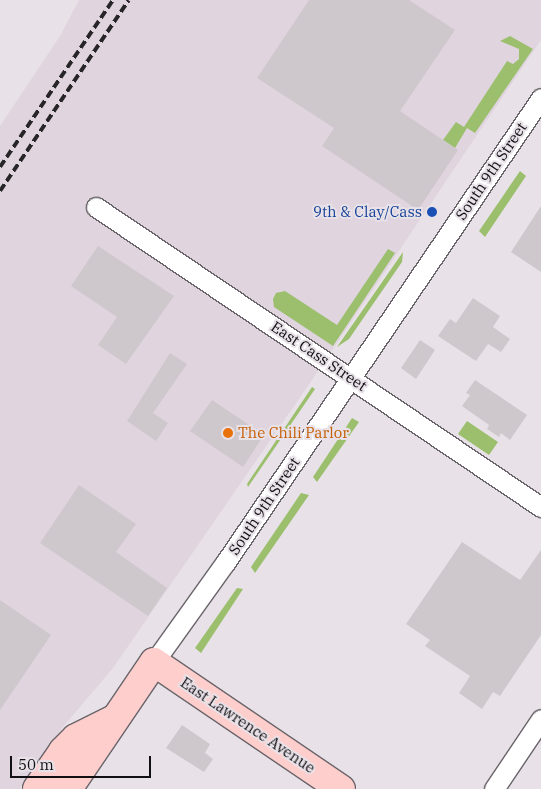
<!DOCTYPE html>
<style>
body{margin:0}
#map{position:relative;width:541px;height:789px;overflow:hidden;background:#e8e2e8;font-family:"IBM Plex Serif",serif}
div>[style]{position:absolute}
.built>*{inset:0;background:#e0d4df}
.green>*{inset:0;background:#9bbf6d}
.building>*{inset:0;background:#cec8cd}
.roads{filter:drop-shadow(1px 0 #6a656a) drop-shadow(-1px 0 #6a656a) drop-shadow(0 1px #6a656a) drop-shadow(0 -1px #6a656a)}
.minor>*{height:19px;margin:-9.5px;padding:0 9.5px;transform-origin:9.5px;border-radius:9.5px;background:#fff}
.primary>*{height:28px;margin:-14px;padding:0 14px;transform-origin:14px;border-radius:14px;background:#fdcecc}
.rail>*{height:4px;margin-top:-2px;transform-origin:0;background:repeating-linear-gradient(90deg,#272527 0 8px,transparent 0 12px)}
.dots>*{width:14px;height:14px;translate:-50% -50%;box-sizing:border-box;border:2px solid #e8e2e8;border-radius:50%}
span{translate:-50% -50%;white-space:nowrap;text-align:center;line-height:1.15;-webkit-text-stroke:4px #e8e2e8;paint-order:stroke}
.street-label{font-size:15px;color:#110f11}
.transit-label{font-size:15px;color:#164399}
.right{translate:-100% -50%;text-align:right}
.food-label{font-size:15px;color:#c56008}
.left{translate:0 -50%;text-align:left}
.scale{position:absolute;left:10px;top:756px;width:141px;height:22px;box-sizing:border-box;border:2px solid #110f11;border-top:0;padding-left:6px;font-size:15px;line-height:18px;white-space:nowrap;color:#110f11;-webkit-text-stroke:4px #e8e2e8;paint-order:stroke}
</style>
<div id="map">
<div class="built">
<div style="clip-path:polygon(79px 0,541px 0,541px 40px,310px 383px,113px 668px,63px 727px,20px 789px,0 789px,0 126px,60px 36px)"></div>
</div>
<div class="green">
<div style="clip-path:polygon(510px 36px,533px 49px,475px 133px,467px 128px,455px 148px,443px 140px,456px 122px,464px 127px,507px 61px,513px 64px,519px 59px,519px 49px,500px 41px)"></div>
<div style="clip-path:polygon(520px 171px,526px 176px,485px 237px,479px 231px)"></div>
<div style="clip-path:polygon(388px 249px,395px 253px,333px 346px,274px 307px,273px 299px,276px 293px,285px 291px,337px 325px)"></div>
<div style="clip-path:polygon(403px 252px,402px 262px,349px 339px,337px 347px)"></div>
<div style="clip-path:polygon(312px 387px,315px 389px,248px 487px,247px 484px)"></div>
<div style="clip-path:polygon(352px 418px,359px 422px,317px 482px,313px 477px)"></div>
<div style="clip-path:polygon(467px 421px,498px 442px,489px 455px,458px 434px)"></div>
<div style="clip-path:polygon(301px 493px,309px 495px,255px 573px,251px 567px)"></div>
<div style="clip-path:polygon(237px 588px,243px 589px,201px 653px,195px 648px)"></div>
</div>
<div class="building">
<div style="clip-path:polygon(309px 0,409px 0,455px 30px,400px 111px,458px 150px,418px 210px,322px 146px,334px 128px,257px 78px)"></div>
<div style="clip-path:polygon(541px 206px,541px 272px,511px 252px)"></div>
<div style="clip-path:polygon(98px 246px,174px 296px,126px 364px,98px 345px,117px 317px,71px 286px)"></div>
<div style="clip-path:polygon(473px 298px,500px 316px,493px 327px,510px 339px,501px 352px,488px 344px,476px 361px,438px 336px,450px 319px,456px 323px)"></div>
<div style="clip-path:polygon(420px 340px,435px 350px,416px 379px,401px 368px)"></div>
<div style="clip-path:polygon(170px 353px,187px 364px,153px 413px,168px 423px,156px 441px,127px 421px)"></div>
<div style="clip-path:polygon(475px 380px,527px 415px,510px 440px,501px 433px,499px 437px,487px 429px,489px 425px,462px 406px,470px 395px,466px 393px)"></div>
<div style="clip-path:polygon(212px 400px,264px 435px,243px 467px,190px 431px)"></div>
<div style="clip-path:polygon(79px 485px,136px 524px,116px 552px,167px 588px,148px 616px,40px 543px)"></div>
<div style="clip-path:polygon(462px 542px,520px 580px,541px 550px,541px 635px,500px 696px,493px 692px,482px 709px,459px 693px,470px 676px,425px 646px,430px 640px,406px 624px)"></div>
<div style="clip-path:polygon(0 600px,51px 635px,0 710px)"></div>
<div style="clip-path:polygon(182px 725px,210px 744px,205px 753px,213px 759px,204px 772px,166px 748px)"></div>
</div>
<div class="roads">
<div class="minor">
<div style="left:96px;top:207px;width:537px;rotate:33.99deg"></div>
<div style="left:154px;top:662px;width:122px;rotate:-54.4deg"></div>
<div style="left:225px;top:563px;width:562px;rotate:-55.8deg"></div>
<div style="left:494px;top:789px;width:84px;rotate:-56.1deg"></div>
</div>
<div class="primary">
<div style="left:37px;top:789px;width:46px;rotate:-55.6deg"></div>
<div style="left:63px;top:751px;width:18px;rotate:-45deg"></div>
<div style="left:76px;top:738px;width:42px;rotate:-26.6deg"></div>
<div style="left:68px;top:789px;width:153px;rotate:-55.9deg"></div>
<div style="left:154px;top:662px;width:226px;rotate:34.2deg"></div>
</div>
</div>
<div class="rail">
<div style="left:0;top:167px;width:202px;rotate:-55.9deg"></div>
<div style="left:0;top:191px;width:230px;rotate:-56deg"></div>
</div>
<div class="dots">
<div style="left:432px;top:212px;background:#1a4fb4"></div>
<div style="left:228px;top:433px;background:#e8710a"></div>
</div>
<div class="street-label">
<span style="left:491px;top:171px;rotate:-56deg">South 9th Street</span>
<span style="left:319px;top:356px;rotate:34deg">East Cass Street</span>
<span style="left:264px;top:506px;rotate:-56deg">South 9th Street</span>
<span style="left:248px;top:725px;rotate:34deg">East Lawrence Avenue</span>
</div>
<div class="transit-label">
<span class="right" style="left:422px;top:212px">9th &amp; Clay/Cass</span>
</div>
<div class="food-label">
<span class="left" style="left:238px;top:433px">The Chili Parlor</span>
</div>
<div class="scale">50 m</div>
</div>
